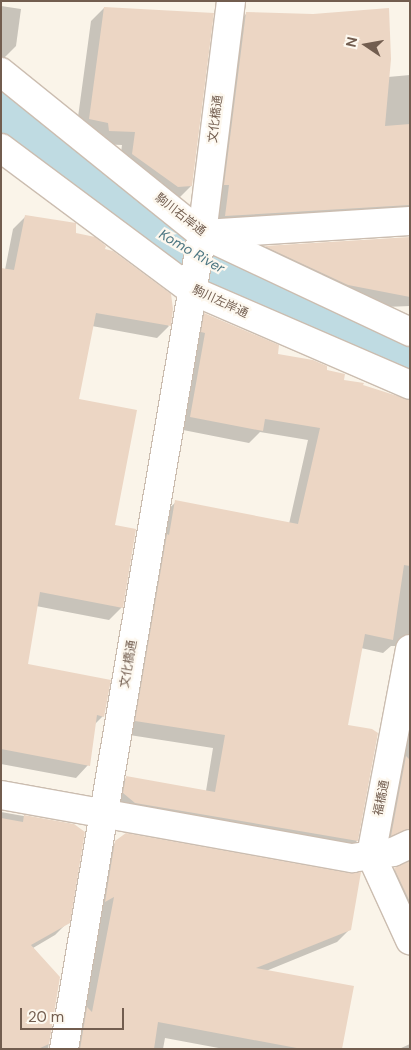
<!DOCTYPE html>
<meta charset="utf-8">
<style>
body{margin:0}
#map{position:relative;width:411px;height:1050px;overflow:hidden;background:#faf4e9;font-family:"DM Sans","Noto Sans JP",sans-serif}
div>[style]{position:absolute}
.shadow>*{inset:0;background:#0003}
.river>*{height:62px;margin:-31px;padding:0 31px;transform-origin:31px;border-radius:31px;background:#bfdbe2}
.building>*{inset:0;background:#ecd6c4}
.roads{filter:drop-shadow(1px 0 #cbbdb0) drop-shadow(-1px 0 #cbbdb0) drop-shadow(0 1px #cbbdb0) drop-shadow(0 -1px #cbbdb0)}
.street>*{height:28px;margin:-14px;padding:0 14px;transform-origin:14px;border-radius:14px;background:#fff}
span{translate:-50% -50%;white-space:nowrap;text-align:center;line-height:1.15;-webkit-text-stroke:4.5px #fdf8ef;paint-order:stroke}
.street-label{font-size:12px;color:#725d4f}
.water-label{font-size:14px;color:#4c7682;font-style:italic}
.frame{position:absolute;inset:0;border:2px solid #725d4f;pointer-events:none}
.north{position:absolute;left:341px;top:20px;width:50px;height:50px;-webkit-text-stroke:4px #fdf8ef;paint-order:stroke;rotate:282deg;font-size:14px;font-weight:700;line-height:20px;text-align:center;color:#725d4f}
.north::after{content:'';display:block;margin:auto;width:18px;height:22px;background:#725d4f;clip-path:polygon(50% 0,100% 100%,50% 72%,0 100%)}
.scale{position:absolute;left:20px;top:1008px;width:104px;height:22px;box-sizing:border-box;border:2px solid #725d4f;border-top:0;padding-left:6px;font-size:15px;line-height:18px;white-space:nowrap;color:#725d4f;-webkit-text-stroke:4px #fdf8ef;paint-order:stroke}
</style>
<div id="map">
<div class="shadow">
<div style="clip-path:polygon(1px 6px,21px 9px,16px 46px,4px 58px,1px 58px)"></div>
<div style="clip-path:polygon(104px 8px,191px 186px,178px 199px,119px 168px,122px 145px,96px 144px,76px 132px,91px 21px)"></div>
<div style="clip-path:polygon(247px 13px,388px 77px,410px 75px,410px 224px,213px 228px,234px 26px)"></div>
<div style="clip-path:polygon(26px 216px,74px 234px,104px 250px,169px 326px,157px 338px,92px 326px,77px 400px,113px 526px,122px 607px,109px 620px,36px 606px,26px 665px,103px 716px,95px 724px,88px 765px,76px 778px,1px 764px,1px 269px,5px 270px,13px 229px)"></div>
<div style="clip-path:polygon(410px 238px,410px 306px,385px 307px,253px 259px,264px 247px)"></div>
<div style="clip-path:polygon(205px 314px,276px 355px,325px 371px,342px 381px,410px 400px,410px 654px,400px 646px,391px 646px,383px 653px,361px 648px,347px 726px,377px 734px,357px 841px,344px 854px,122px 815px,114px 790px,126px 778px,206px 791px,213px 748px,123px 734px,163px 514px,176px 502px,289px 524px,308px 440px,260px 432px,249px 443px,178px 429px,192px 327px)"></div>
<div style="clip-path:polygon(410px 713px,410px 848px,379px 847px)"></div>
<div style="clip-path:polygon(1px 812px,74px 825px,68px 922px,55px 935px,33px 948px,59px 977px,48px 1049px,1px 1049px)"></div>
<div style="clip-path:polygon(116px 842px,350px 929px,337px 942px,266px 971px,341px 1049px,224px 1049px,165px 1038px,163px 1049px,70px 1049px,103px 855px)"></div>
<div style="clip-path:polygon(410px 861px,410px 942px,382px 881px,395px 869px)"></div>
<div style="clip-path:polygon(410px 1044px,410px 1049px,399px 1049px)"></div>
</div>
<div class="river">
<div style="left:1px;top:103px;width:118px;rotate:42.2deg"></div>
<div style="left:88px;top:182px;width:97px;rotate:35.3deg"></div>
<div style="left:167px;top:238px;width:75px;rotate:28.6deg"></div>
<div style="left:233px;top:274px;width:195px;rotate:25.1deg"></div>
</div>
<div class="building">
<div style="clip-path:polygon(104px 7px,214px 13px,192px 186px,178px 187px,132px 154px,135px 132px,109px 131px,108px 123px,89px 119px)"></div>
<div style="clip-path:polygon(389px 8px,391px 59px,385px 126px,410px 124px,410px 205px,225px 216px,229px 185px,224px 185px,246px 12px,313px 14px)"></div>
<div style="clip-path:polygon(25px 215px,76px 223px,76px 233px,95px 237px,106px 246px,105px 249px,113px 251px,171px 294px,173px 309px,171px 326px,96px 313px,79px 399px,137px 410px,115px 525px,136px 529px,123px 608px,40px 592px,28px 664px,111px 680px,104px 717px,97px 715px,90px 766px,1px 749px,1px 268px,14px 270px)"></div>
<div style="clip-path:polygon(410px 237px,410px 297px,348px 285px,264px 246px)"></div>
<div style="clip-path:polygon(204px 313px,279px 345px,278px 354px,313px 360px,327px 366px,327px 370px,345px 374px,344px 380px,364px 383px,363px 385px,410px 400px,410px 566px,404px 565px,393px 640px,365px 634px,348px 725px,372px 729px,378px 733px,358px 841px,135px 803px,123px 793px,126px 776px,215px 792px,225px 735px,135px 721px,167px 534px,169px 535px,175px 500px,298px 524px,320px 428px,265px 419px,263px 431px,190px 417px,205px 333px,201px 332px)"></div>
<div style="clip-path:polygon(406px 756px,410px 760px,410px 829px,391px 836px)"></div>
<div style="clip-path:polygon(24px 815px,74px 824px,85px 832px,70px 923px,31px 945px,60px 977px,49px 1044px,38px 1049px,1px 1049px,1px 818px,23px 822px)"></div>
<div style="clip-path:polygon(126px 833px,349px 873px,361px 872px,351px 930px,256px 968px,354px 986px,342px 1049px,302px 1049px,158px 1022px,154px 1049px,80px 1049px,87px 1007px,92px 1012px,114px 897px,105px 902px,115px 841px)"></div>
<div style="clip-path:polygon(410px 861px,410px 902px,394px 868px)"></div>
</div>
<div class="roads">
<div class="street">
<div style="left:1px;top:72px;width:258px;rotate:38.9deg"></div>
<div style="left:202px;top:234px;width:230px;rotate:25.2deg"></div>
<div style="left:1px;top:148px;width:239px;rotate:36.7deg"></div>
<div style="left:193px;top:291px;width:236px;rotate:23.4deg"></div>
<div style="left:204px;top:234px;width:206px;rotate:-3.6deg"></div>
<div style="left:410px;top:649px;width:210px;rotate:100.7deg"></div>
<div style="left:371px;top:855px;width:94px;rotate:65.4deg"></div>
<div style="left:1px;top:795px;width:357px;rotate:10.2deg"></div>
<div style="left:352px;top:858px;width:41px;rotate:-8.3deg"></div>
<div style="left:393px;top:852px;width:19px;rotate:-25deg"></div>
<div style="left:64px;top:1049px;width:827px;rotate:-80.39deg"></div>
<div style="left:202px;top:234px;width:235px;rotate:-82.9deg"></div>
</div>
</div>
<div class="street-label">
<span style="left:216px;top:119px;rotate:-83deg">文化橋通</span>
<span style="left:180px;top:215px;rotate:38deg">駒川右岸通</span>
<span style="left:220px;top:302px;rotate:25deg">駒川左岸通</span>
<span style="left:129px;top:664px;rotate:-80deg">文化橋通</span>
<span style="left:382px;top:798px;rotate:-79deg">福橋通</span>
</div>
<div class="water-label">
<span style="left:192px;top:251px;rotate:30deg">Komo River</span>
</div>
<div class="frame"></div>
<div class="north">N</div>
<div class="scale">20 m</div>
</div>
